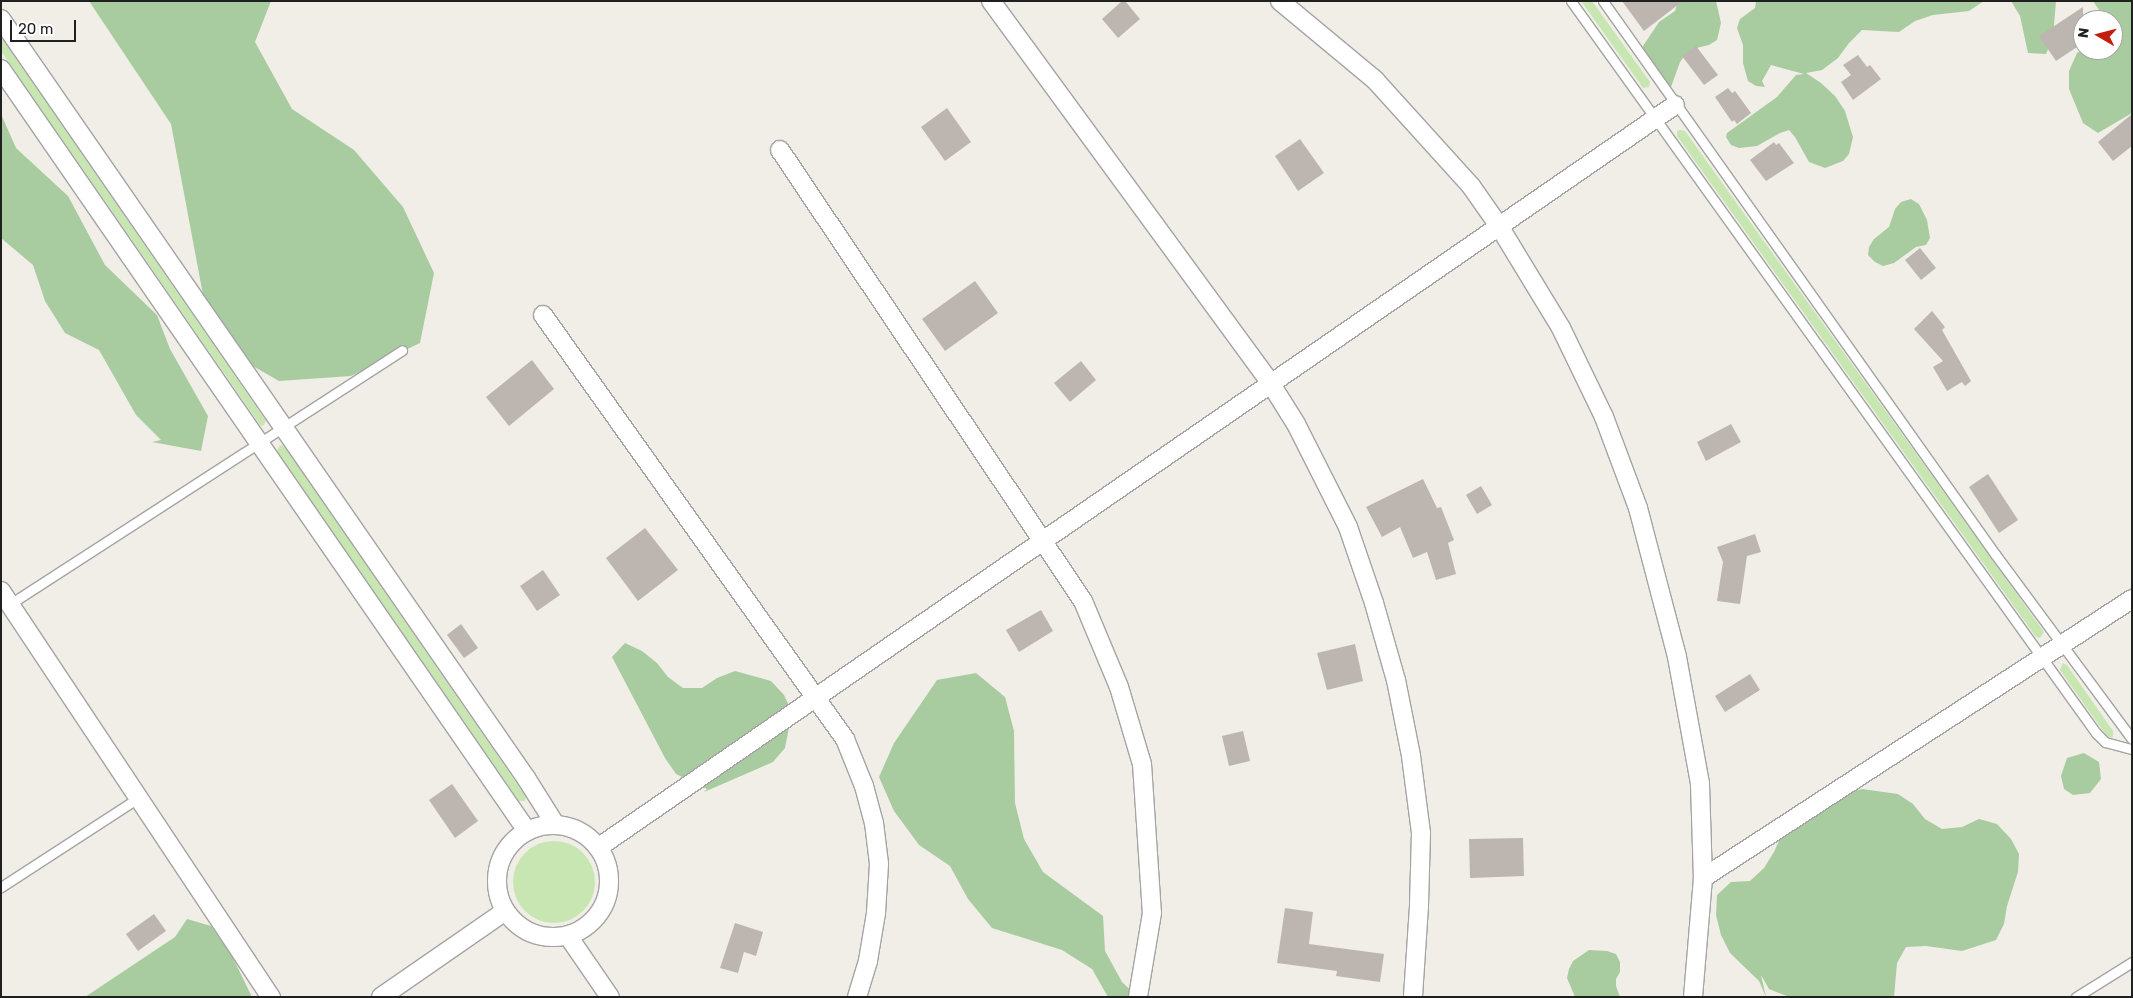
<!DOCTYPE html>
<style>
body{margin:0}
#map{position:relative;width:2133px;height:998px;overflow:hidden;background:#f0eee7;font-family:Rubik,sans-serif}
div>[style]{position:absolute}
.grass>*{inset:0;background:#c7e6b1}
.round{border-radius:50%}
.forest>*{inset:0;background:#a8cc9f}
.building>*{inset:0;background:#bdb6b0}
.roads{filter:drop-shadow(1px 0 #a4a4a4) drop-shadow(-1px 0 #a4a4a4) drop-shadow(0 1px #a4a4a4) drop-shadow(0 -1px #a4a4a4)}
.lane>*{height:9px;margin:-4.5px;padding:0 4.5px;transform-origin:4.5px;border-radius:4.5px;background:#fff}
.street>*{height:18px;margin:-9px;padding:0 9px;transform-origin:9px;border-radius:9px;background:#fff}
.street>.ring{margin:-9px;padding:0;box-sizing:content-box;background:none;border:18px solid #fff;border-radius:50%}
span{translate:-50% -50%;white-space:nowrap;text-align:center;line-height:1.15;-webkit-text-stroke:4.5px #fff;paint-order:stroke}
.frame{position:absolute;inset:0;border:2px solid #202020;pointer-events:none}
.north{position:absolute;left:2073px;top:10px;width:50px;height:50px;box-sizing:border-box;background:#fff;border:1px solid #a6a6a6;border-radius:50%;rotate:278deg;font-size:14px;font-weight:700;line-height:20px;text-align:center;color:#202020}
.north::after{content:'';display:block;margin:auto;width:18px;height:22px;background:#c31d0d;clip-path:polygon(50% 0,100% 100%,50% 72%,0 100%)}
.scale{position:absolute;left:10px;top:20px;width:66px;height:22px;box-sizing:border-box;border:2px solid #202020;border-top:0;padding-left:6px;font-size:15px;line-height:18px;white-space:nowrap;color:#202020;-webkit-text-stroke:4px #fff;paint-order:stroke}
</style>
<div id="map">
<div class="grass">
<div style="clip-path:polygon(1581px 1px,1592px 1px,1650px 82px,1649px 87px,1643px 88px)"></div>
<div style="clip-path:polygon(1px 37px,266px 421px,263px 426px,260px 425px,1px 51px)"></div>
<div style="clip-path:polygon(1680px 130px,1685px 131px,2044px 632px,2040px 638px,2036px 637px,1677px 136px,1677px 131px)"></div>
<div style="clip-path:polygon(280px 445px,284px 446px,526px 797px,525px 801px,519px 801px,277px 451px)"></div>
<div style="clip-path:polygon(2063px 663px,2067px 665px,2113px 731px,2113px 736px,2111px 738px,2106px 735px,2060px 670px)"></div>
<div class="round" style="left:513px;top:841px;width:82px;height:82px"></div>
</div>
<div class="forest">
<div style="clip-path:polygon(89px 1px,271px 1px,255px 42px,292px 109px,354px 150px,403px 207px,434px 273px,420px 343px,351px 376px,279px 381px,212px 343px,171px 124px)"></div>
<div style="clip-path:polygon(1678px 1px,1716px 1px,1721px 23px,1717px 40px,1709px 45px,1692px 49px,1685px 55px,1680px 62px,1671px 87px,1662px 86px,1643px 55px,1643px 46px,1659px 22px,1675px 11px)"></div>
<div style="clip-path:polygon(1756px 1px,1984px 1px,1969px 11px,1933px 15px,1915px 21px,1899px 32px,1862px 30px,1849px 43px,1838px 58px,1822px 70px,1806px 73px,1821px 83px,1835px 96px,1845px 111px,1853px 137px,1849px 154px,1843px 161px,1825px 168px,1809px 162px,1795px 137px,1789px 130px,1780px 133px,1757px 146px,1739px 148px,1731px 145px,1726px 137px,1727px 133px,1777px 97px,1796px 75px,1804px 74px,1771px 65px,1762px 81px,1765px 87px,1756px 86px,1748px 81px,1743px 63px,1743px 45px,1737px 28px,1740px 19px,1755px 8px)"></div>
<div style="clip-path:polygon(2011px 1px,2056px 1px,2053px 37px,2046px 54px,2028px 53px,2020px 16px)"></div>
<div style="clip-path:polygon(2093px 1px,2132px 1px,2132px 113px,2098px 133px,2083px 123px,2069px 89px,2069px 71px,2077px 53px,2083px 49px,2113px 50px,2113px 20px,2101px 20px,2099px 10px)"></div>
<div style="clip-path:polygon(1px 114px,16px 148px,68px 196px,105px 265px,157px 315px,170px 349px,208px 416px,201px 451px,152px 442px,161px 440px,136px 415px,99px 350px,65px 333px,45px 301px,33px 265px,1px 238px)"></div>
<div style="clip-path:polygon(1911px 199px,1919px 204px,1927px 220px,1930px 238px,1926px 245px,1916px 247px,1894px 263px,1883px 266px,1875px 262px,1868px 255px,1869px 247px,1874px 239px,1889px 227px,1895px 209px,1901px 202px)"></div>
<div style="clip-path:polygon(625px 643px,642px 651px,657px 663px,668px 677px,683px 688px,702px 688px,717px 678px,735px 671px,771px 681px,784px 695px,792px 712px,785px 748px,773px 762px,704px 792px,707px 789px,676px 774px,665px 758px,612px 657px)"></div>
<div style="clip-path:polygon(976px 673px,1005px 697px,1014px 731px,1015px 803px,1024px 839px,1043px 872px,1103px 916px,1105px 951px,1122px 982px,1138px 997px,1108px 997px,1092px 969px,1062px 950px,992px 928px,968px 899px,950px 866px,919px 845px,894px 811px,879px 777px,894px 743px,937px 680px)"></div>
<div style="clip-path:polygon(2084px 753px,2099px 762px,2101px 779px,2090px 793px,2073px 795px,2064px 789px,2061px 776px,2067px 758px)"></div>
<div style="clip-path:polygon(1862px 789px,1898px 794px,1913px 804px,1925px 819px,1942px 829px,1962px 827px,1979px 819px,1997px 824px,2011px 839px,2019px 854px,2018px 872px,2007px 906px,2004px 924px,1996px 940px,1962px 951px,1926px 946px,1906px 947px,1897px 963px,1894px 997px,1789px 997px,1769px 989px,1761px 975px,1766px 997px,1759px 981px,1730px 953px,1721px 935px,1716px 915px,1717px 895px,1731px 882px,1750px 881px,1764px 868px,1774px 852px,1790px 816px,1806px 805px)"></div>
<div style="clip-path:polygon(187px 919px,211px 926px,232px 956px,252px 997px,85px 997px,175px 937px)"></div>
<div style="clip-path:polygon(1589px 950px,1607px 951px,1616px 954px,1620px 962px,1620px 972px,1616px 979px,1616px 986px,1620px 997px,1575px 997px,1567px 978px,1569px 969px,1573px 961px)"></div>
</div>
<div class="building">
<div style="clip-path:polygon(1122px 1px,1125px 1px,1140px 19px,1118px 38px,1102px 19px)"></div>
<div style="clip-path:polygon(1622px 1px,1683px 1px,1644px 31px)"></div>
<div style="clip-path:polygon(2083px 7px,2083px 43px,2056px 61px,2039px 36px)"></div>
<div style="clip-path:polygon(1696px 46px,1718px 75px,1704px 85px,1682px 56px)"></div>
<div style="clip-path:polygon(1858px 55px,1867px 67px,1870px 65px,1881px 79px,1853px 100px,1841px 82px,1851px 75px,1843px 65px)"></div>
<div style="clip-path:polygon(1728px 88px,1732px 93px,1735px 91px,1751px 113px,1737px 124px,1734px 120px,1732px 122px,1715px 97px)"></div>
<div style="clip-path:polygon(947px 108px,971px 142px,945px 161px,921px 127px)"></div>
<div style="clip-path:polygon(2132px 114px,2132px 146px,2113px 161px,2098px 142px)"></div>
<div style="clip-path:polygon(1300px 139px,1324px 173px,1298px 191px,1275px 156px)"></div>
<div style="clip-path:polygon(1774px 142px,1776px 145px,1779px 143px,1794px 163px,1766px 181px,1750px 160px)"></div>
<div style="clip-path:polygon(1920px 248px,1936px 268px,1921px 280px,1905px 260px)"></div>
<div style="clip-path:polygon(975px 281px,998px 313px,945px 351px,922px 319px)"></div>
<div style="clip-path:polygon(1932px 311px,1945px 327px,1942px 330px,1971px 381px,1965px 386px,1962px 382px,1947px 391px,1933px 367px,1943px 361px,1914px 329px)"></div>
<div style="clip-path:polygon(532px 360px,554px 389px,509px 426px,486px 397px)"></div>
<div style="clip-path:polygon(1081px 361px,1096px 380px,1070px 402px,1054px 383px)"></div>
<div style="clip-path:polygon(1731px 424px,1741px 442px,1706px 461px,1697px 442px)"></div>
<div style="clip-path:polygon(1988px 474px,2018px 520px,1999px 533px,1969px 487px)"></div>
<div style="clip-path:polygon(1423px 479px,1437px 508px,1441px 507px,1454px 540px,1448px 543px,1456px 574px,1436px 580px,1427px 552px,1413px 558px,1400px 527px,1382px 537px,1366px 507px)"></div>
<div style="clip-path:polygon(1481px 486px,1492px 505px,1477px 514px,1466px 495px)"></div>
<div style="clip-path:polygon(645px 528px,678px 570px,638px 601px,606px 558px)"></div>
<div style="clip-path:polygon(1755px 534px,1761px 552px,1747px 556px,1740px 604px,1717px 601px,1723px 562px,1717px 547px)"></div>
<div style="clip-path:polygon(543px 570px,560px 595px,537px 611px,520px 586px)"></div>
<div style="clip-path:polygon(1041px 610px,1053px 631px,1019px 652px,1006px 630px)"></div>
<div style="clip-path:polygon(461px 624px,478px 648px,464px 658px,447px 635px)"></div>
<div style="clip-path:polygon(1355px 644px,1363px 681px,1327px 690px,1317px 653px)"></div>
<div style="clip-path:polygon(1750px 674px,1760px 690px,1725px 712px,1715px 696px)"></div>
<div style="clip-path:polygon(1243px 731px,1250px 761px,1229px 766px,1222px 736px)"></div>
<div style="clip-path:polygon(452px 784px,478px 821px,455px 838px,429px 800px)"></div>
<div style="clip-path:polygon(1523px 838px,1524px 876px,1470px 878px,1469px 839px)"></div>
<div style="clip-path:polygon(1285px 908px,1313px 912px,1309px 944px,1384px 954px,1380px 982px,1336px 976px,1337px 971px,1277px 963px)"></div>
<div style="clip-path:polygon(154px 914px,166px 931px,138px 951px,126px 934px)"></div>
<div style="clip-path:polygon(735px 923px,763px 932px,756px 956px,744px 952px,738px 973px,720px 968px)"></div>
</div>
<div class="roads">
<div class="lane">
<div style="left:1571px;top:1px;width:901px;rotate:54.35deg"></div>
<div style="left:2096px;top:733px;width:13px;rotate:45deg"></div>
<div style="left:2105px;top:742px;width:28px;rotate:15deg"></div>
<div style="left:1603px;top:1px;width:678px;rotate:54.67deg"></div>
<div style="left:1995px;top:554px;width:230px;rotate:53.5deg"></div>
<div style="left:10px;top:604px;width:467px;rotate:-32.9deg"></div>
<div style="left:1px;top:887px;width:163px;rotate:-33deg"></div>
<div style="left:2076px;top:997px;width:66px;rotate:-32deg"></div>
</div>
<div class="street">
<div style="left:991px;top:1px;width:474px;rotate:53.8deg"></div>
<div style="left:1271px;top:384px;width:47px;rotate:58deg"></div>
<div style="left:1296px;top:424px;width:115px;rotate:63.2deg"></div>
<div style="left:1348px;top:527px;width:80px;rotate:71.1deg"></div>
<div style="left:1374px;top:603px;width:80px;rotate:74.1deg"></div>
<div style="left:1396px;top:680px;width:77px;rotate:78.8deg"></div>
<div style="left:1411px;top:756px;width:78px;rotate:82.6deg"></div>
<div style="left:1421px;top:833px;width:73px;rotate:91.6deg"></div>
<div style="left:1419px;top:906px;width:91px;rotate:93.8deg"></div>
<div style="left:1280px;top:1px;width:124px;rotate:39.7deg"></div>
<div style="left:1375px;top:80px;width:143px;rotate:47.8deg"></div>
<div style="left:1471px;top:186px;width:49px;rotate:55deg"></div>
<div style="left:1499px;top:226px;width:119px;rotate:58.7deg"></div>
<div style="left:1561px;top:328px;width:99px;rotate:64.2deg"></div>
<div style="left:1604px;top:417px;width:97px;rotate:69.5deg"></div>
<div style="left:1638px;top:508px;width:154px;rotate:75.3deg"></div>
<div style="left:1677px;top:657px;width:129px;rotate:79.7deg"></div>
<div style="left:1700px;top:784px;width:94px;rotate:88.2deg"></div>
<div style="left:1703px;top:878px;width:119px;rotate:94.8deg"></div>
<div style="left:1px;top:19px;width:923px;rotate:55.33deg"></div>
<div style="left:526px;top:778px;width:54px;rotate:57.8deg"></div>
<div style="left:1px;top:69px;width:926px;rotate:55.38deg"></div>
<div style="left:780px;top:150px;width:543px;rotate:56.11deg"></div>
<div style="left:1083px;top:601px;width:93px;rotate:67.3deg"></div>
<div style="left:1119px;top:687px;width:80px;rotate:73.4deg"></div>
<div style="left:1142px;top:764px;width:149px;rotate:86.2deg"></div>
<div style="left:1152px;top:913px;width:85px;rotate:99.5deg"></div>
<div style="left:543px;top:315px;width:521px;rotate:54.54deg"></div>
<div style="left:845px;top:739px;width:51px;rotate:68deg"></div>
<div style="left:864px;top:786px;width:38px;rotate:75deg"></div>
<div style="left:874px;top:823px;width:41px;rotate:83deg"></div>
<div style="left:879px;top:864px;width:49px;rotate:93.5deg"></div>
<div style="left:876px;top:913px;width:49px;rotate:99.5deg"></div>
<div style="left:868px;top:961px;width:38px;rotate:107deg"></div>
<div style="left:1px;top:591px;width:488px;rotate:56.4deg"></div>
<div class="ring" style="left:497px;top:825px;width:94px;height:94px"></div>
<div style="left:599px;top:847px;width:1307px;rotate:-34.59deg"></div>
<div style="left:1703px;top:878px;width:512px;rotate:-33.04deg"></div>
<div style="left:568px;top:936px;width:74px;rotate:55.5deg"></div>
<div style="left:381px;top:997px;width:151px;rotate:-34.7deg"></div>
</div>
</div>
<div class="frame"></div>
<div class="north">N</div>
<div class="scale">20 m</div>
</div>
